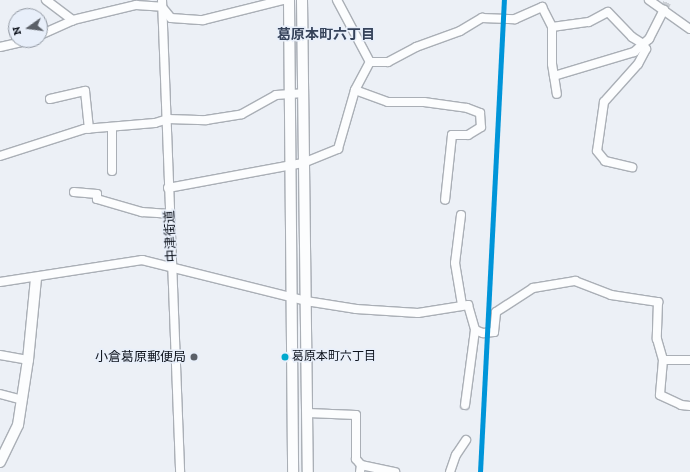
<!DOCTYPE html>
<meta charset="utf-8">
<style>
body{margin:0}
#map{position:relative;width:690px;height:472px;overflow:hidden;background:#ecf0f6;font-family:"Zilla Slab","Noto Sans JP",serif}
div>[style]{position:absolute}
.minor-tunnel>*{height:8px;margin-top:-4px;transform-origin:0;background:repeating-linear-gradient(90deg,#cbcfd5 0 8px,transparent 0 12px)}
.roads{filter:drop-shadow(1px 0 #aaafb6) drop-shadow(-1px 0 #aaafb6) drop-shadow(0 1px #aaafb6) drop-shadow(0 -1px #aaafb6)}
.minor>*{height:8px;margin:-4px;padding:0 4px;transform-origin:4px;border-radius:4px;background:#fcfdfe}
.tertiary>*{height:10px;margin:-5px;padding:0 5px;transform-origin:5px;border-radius:5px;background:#fcfdfe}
.rail-1>*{height:5px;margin:-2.5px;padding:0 2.5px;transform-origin:2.5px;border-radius:2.5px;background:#0095d9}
.dots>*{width:11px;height:11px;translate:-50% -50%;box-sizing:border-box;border:2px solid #e8effa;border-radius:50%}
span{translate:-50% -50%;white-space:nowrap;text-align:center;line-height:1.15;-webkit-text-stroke:3px #e8effa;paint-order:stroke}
.bus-label{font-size:12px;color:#0d121c}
.left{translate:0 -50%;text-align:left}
.street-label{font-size:13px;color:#0d121c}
.poi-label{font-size:13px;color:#0d121c}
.right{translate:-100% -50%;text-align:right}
.neighbourhood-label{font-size:14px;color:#36435a;font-weight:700}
.north{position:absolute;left:8px;top:8px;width:40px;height:40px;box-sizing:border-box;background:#e8effa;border:1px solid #9097a1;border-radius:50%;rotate:256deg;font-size:11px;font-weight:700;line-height:16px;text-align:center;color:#0d121c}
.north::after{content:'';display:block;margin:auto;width:14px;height:18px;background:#5b6068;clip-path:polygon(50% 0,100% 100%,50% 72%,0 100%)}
</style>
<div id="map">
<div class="minor-tunnel">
<div style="left:664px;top:10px;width:11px;rotate:-68deg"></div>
</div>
<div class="roads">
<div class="minor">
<div style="left:46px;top:0;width:34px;rotate:37deg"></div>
<div style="left:162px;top:0;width:472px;rotate:87.8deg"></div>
<div style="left:337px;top:0;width:70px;rotate:62deg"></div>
<div style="left:649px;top:0;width:50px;rotate:35.3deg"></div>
<div style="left:552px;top:27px;width:37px;rotate:90deg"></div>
<div style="left:552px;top:64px;width:12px;rotate:81deg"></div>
<div style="left:554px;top:76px;width:84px;rotate:-16.7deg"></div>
<div style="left:634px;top:52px;width:12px;rotate:-42deg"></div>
<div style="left:643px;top:44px;width:6px;rotate:59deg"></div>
<div style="left:646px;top:49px;width:17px;rotate:118deg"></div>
<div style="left:638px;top:64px;width:51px;rotate:131.8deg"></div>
<div style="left:604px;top:102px;width:49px;rotate:98.1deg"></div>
<div style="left:597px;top:151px;width:13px;rotate:51deg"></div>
<div style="left:605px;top:161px;width:28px;rotate:13deg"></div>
<div style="left:40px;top:35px;width:36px;rotate:-24deg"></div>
<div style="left:73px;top:20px;width:65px;rotate:-13.4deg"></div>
<div style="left:136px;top:5px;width:26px;rotate:4deg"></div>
<div style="left:162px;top:7px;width:14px;rotate:51deg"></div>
<div style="left:171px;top:18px;width:32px;rotate:4deg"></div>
<div style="left:203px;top:20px;width:82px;rotate:-14deg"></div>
<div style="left:0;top:47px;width:31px;rotate:-13deg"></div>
<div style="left:554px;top:76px;width:18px;rotate:81deg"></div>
<div style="left:355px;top:90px;width:35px;rotate:20deg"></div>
<div style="left:388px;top:102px;width:36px"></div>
<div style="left:424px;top:102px;width:43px;rotate:7.9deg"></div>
<div style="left:467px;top:108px;width:14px;rotate:21deg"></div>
<div style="left:480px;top:113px;width:14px;rotate:86deg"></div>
<div style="left:481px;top:127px;width:15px;rotate:148deg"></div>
<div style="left:468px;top:135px;width:16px;rotate:180deg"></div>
<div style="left:452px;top:135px;width:65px;rotate:96.1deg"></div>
<div style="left:50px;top:99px;width:36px;rotate:-13deg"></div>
<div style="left:85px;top:91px;width:38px;rotate:84deg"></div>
<div style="left:0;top:156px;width:88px;rotate:-17.8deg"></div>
<div style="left:84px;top:129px;width:71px;rotate:-4.8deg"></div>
<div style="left:155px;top:123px;width:14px;rotate:-17deg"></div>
<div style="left:168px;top:119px;width:38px;rotate:2deg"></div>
<div style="left:206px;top:120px;width:36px;rotate:-9deg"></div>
<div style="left:242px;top:114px;width:39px;rotate:-29deg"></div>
<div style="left:276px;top:95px;width:27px;rotate:-4deg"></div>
<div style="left:112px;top:171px;width:44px;rotate:-90deg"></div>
<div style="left:168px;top:188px;width:137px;rotate:-10.5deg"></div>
<div style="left:303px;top:163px;width:38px;rotate:-22deg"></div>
<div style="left:338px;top:149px;width:61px;rotate:-73.9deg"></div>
<div style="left:355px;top:90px;width:32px;rotate:-62deg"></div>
<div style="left:370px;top:62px;width:18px"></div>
<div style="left:388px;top:62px;width:32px;rotate:-28deg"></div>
<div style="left:416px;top:47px;width:47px;rotate:-20deg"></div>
<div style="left:460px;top:31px;width:26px;rotate:-31deg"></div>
<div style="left:482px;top:18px;width:33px;rotate:2deg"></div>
<div style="left:515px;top:19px;width:30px;rotate:-24deg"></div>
<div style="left:542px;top:7px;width:22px;rotate:63deg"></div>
<div style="left:552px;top:27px;width:37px;rotate:-8deg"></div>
<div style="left:589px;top:22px;width:21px;rotate:-28deg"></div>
<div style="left:608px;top:12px;width:35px;rotate:46deg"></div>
<div style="left:632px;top:37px;width:13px;rotate:32deg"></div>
<div style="left:643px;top:44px;width:8px;rotate:-40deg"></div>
<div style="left:649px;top:39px;width:33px;rotate:-63deg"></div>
<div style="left:74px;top:192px;width:23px;rotate:5deg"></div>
<div style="left:97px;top:194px;width:5px;rotate:90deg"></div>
<div style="left:97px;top:199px;width:47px;rotate:16.1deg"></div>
<div style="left:142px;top:212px;width:27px;rotate:4deg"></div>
<div style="left:461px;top:215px;width:48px;rotate:97.1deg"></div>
<div style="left:455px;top:263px;width:43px;rotate:80.5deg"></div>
<div style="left:0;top:282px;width:144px;rotate:-8.8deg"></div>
<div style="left:142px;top:260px;width:169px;rotate:14deg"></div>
<div style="left:306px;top:301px;width:51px;rotate:9.1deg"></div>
<div style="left:356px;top:309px;width:62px;rotate:3.7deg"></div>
<div style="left:418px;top:313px;width:51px;rotate:-9.1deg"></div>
<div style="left:468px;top:305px;width:26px;rotate:74deg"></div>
<div style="left:475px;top:330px;width:9px;rotate:21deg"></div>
<div style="left:483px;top:333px;width:11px;rotate:-5deg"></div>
<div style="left:494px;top:332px;width:20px;rotate:-84deg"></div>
<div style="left:496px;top:312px;width:44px;rotate:-33deg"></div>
<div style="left:533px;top:288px;width:43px;rotate:-9.5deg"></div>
<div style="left:575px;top:281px;width:39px;rotate:21deg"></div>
<div style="left:611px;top:295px;width:48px;rotate:8.5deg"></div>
<div style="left:658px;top:302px;width:37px;rotate:92deg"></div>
<div style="left:657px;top:339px;width:22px;rotate:74deg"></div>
<div style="left:663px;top:360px;width:35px;rotate:95deg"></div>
<div style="left:660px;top:395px;width:23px;rotate:25deg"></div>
<div style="left:681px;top:405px;width:9px;rotate:6deg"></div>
<div style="left:0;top:355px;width:28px;rotate:10deg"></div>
<div style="left:663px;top:360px;width:27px"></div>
<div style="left:0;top:394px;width:23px;rotate:15deg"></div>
<div style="left:465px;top:405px;width:76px;rotate:-82.4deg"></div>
<div style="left:308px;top:413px;width:48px;rotate:2.4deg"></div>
<div style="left:356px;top:415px;width:44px;rotate:90deg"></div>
<div style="left:356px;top:459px;width:8px;rotate:50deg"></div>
<div style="left:361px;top:465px;width:7px;rotate:98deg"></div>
<div style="left:361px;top:465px;width:35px;rotate:12deg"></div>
<div style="left:450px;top:472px;width:18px;rotate:-71deg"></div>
<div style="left:456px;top:455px;width:18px;rotate:-56deg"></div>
</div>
<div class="tertiary">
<div style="left:289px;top:0;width:472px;rotate:89.5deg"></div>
<div style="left:302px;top:0;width:472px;rotate:89.3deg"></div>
<div style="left:0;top:462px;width:41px;rotate:-64.1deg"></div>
<div style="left:18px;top:425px;width:66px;rotate:-81.3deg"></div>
<div style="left:28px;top:360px;width:82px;rotate:-84.4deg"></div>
</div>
</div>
<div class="rail-1">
<div style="left:480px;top:472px;width:473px;rotate:-87.1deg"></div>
</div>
<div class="dots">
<div style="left:194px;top:357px;background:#5b6068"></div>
<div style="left:285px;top:357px;background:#00a9ce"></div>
</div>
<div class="bus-label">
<span class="left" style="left:292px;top:357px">葛原本町六丁目</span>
</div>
<div class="street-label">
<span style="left:171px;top:236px;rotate:-93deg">中津街道</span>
</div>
<div class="poi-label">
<span class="right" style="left:186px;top:357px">小倉葛原郵便局</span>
</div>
<div class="neighbourhood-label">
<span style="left:326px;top:35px">葛原本町六丁目</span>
</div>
<div class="north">N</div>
</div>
